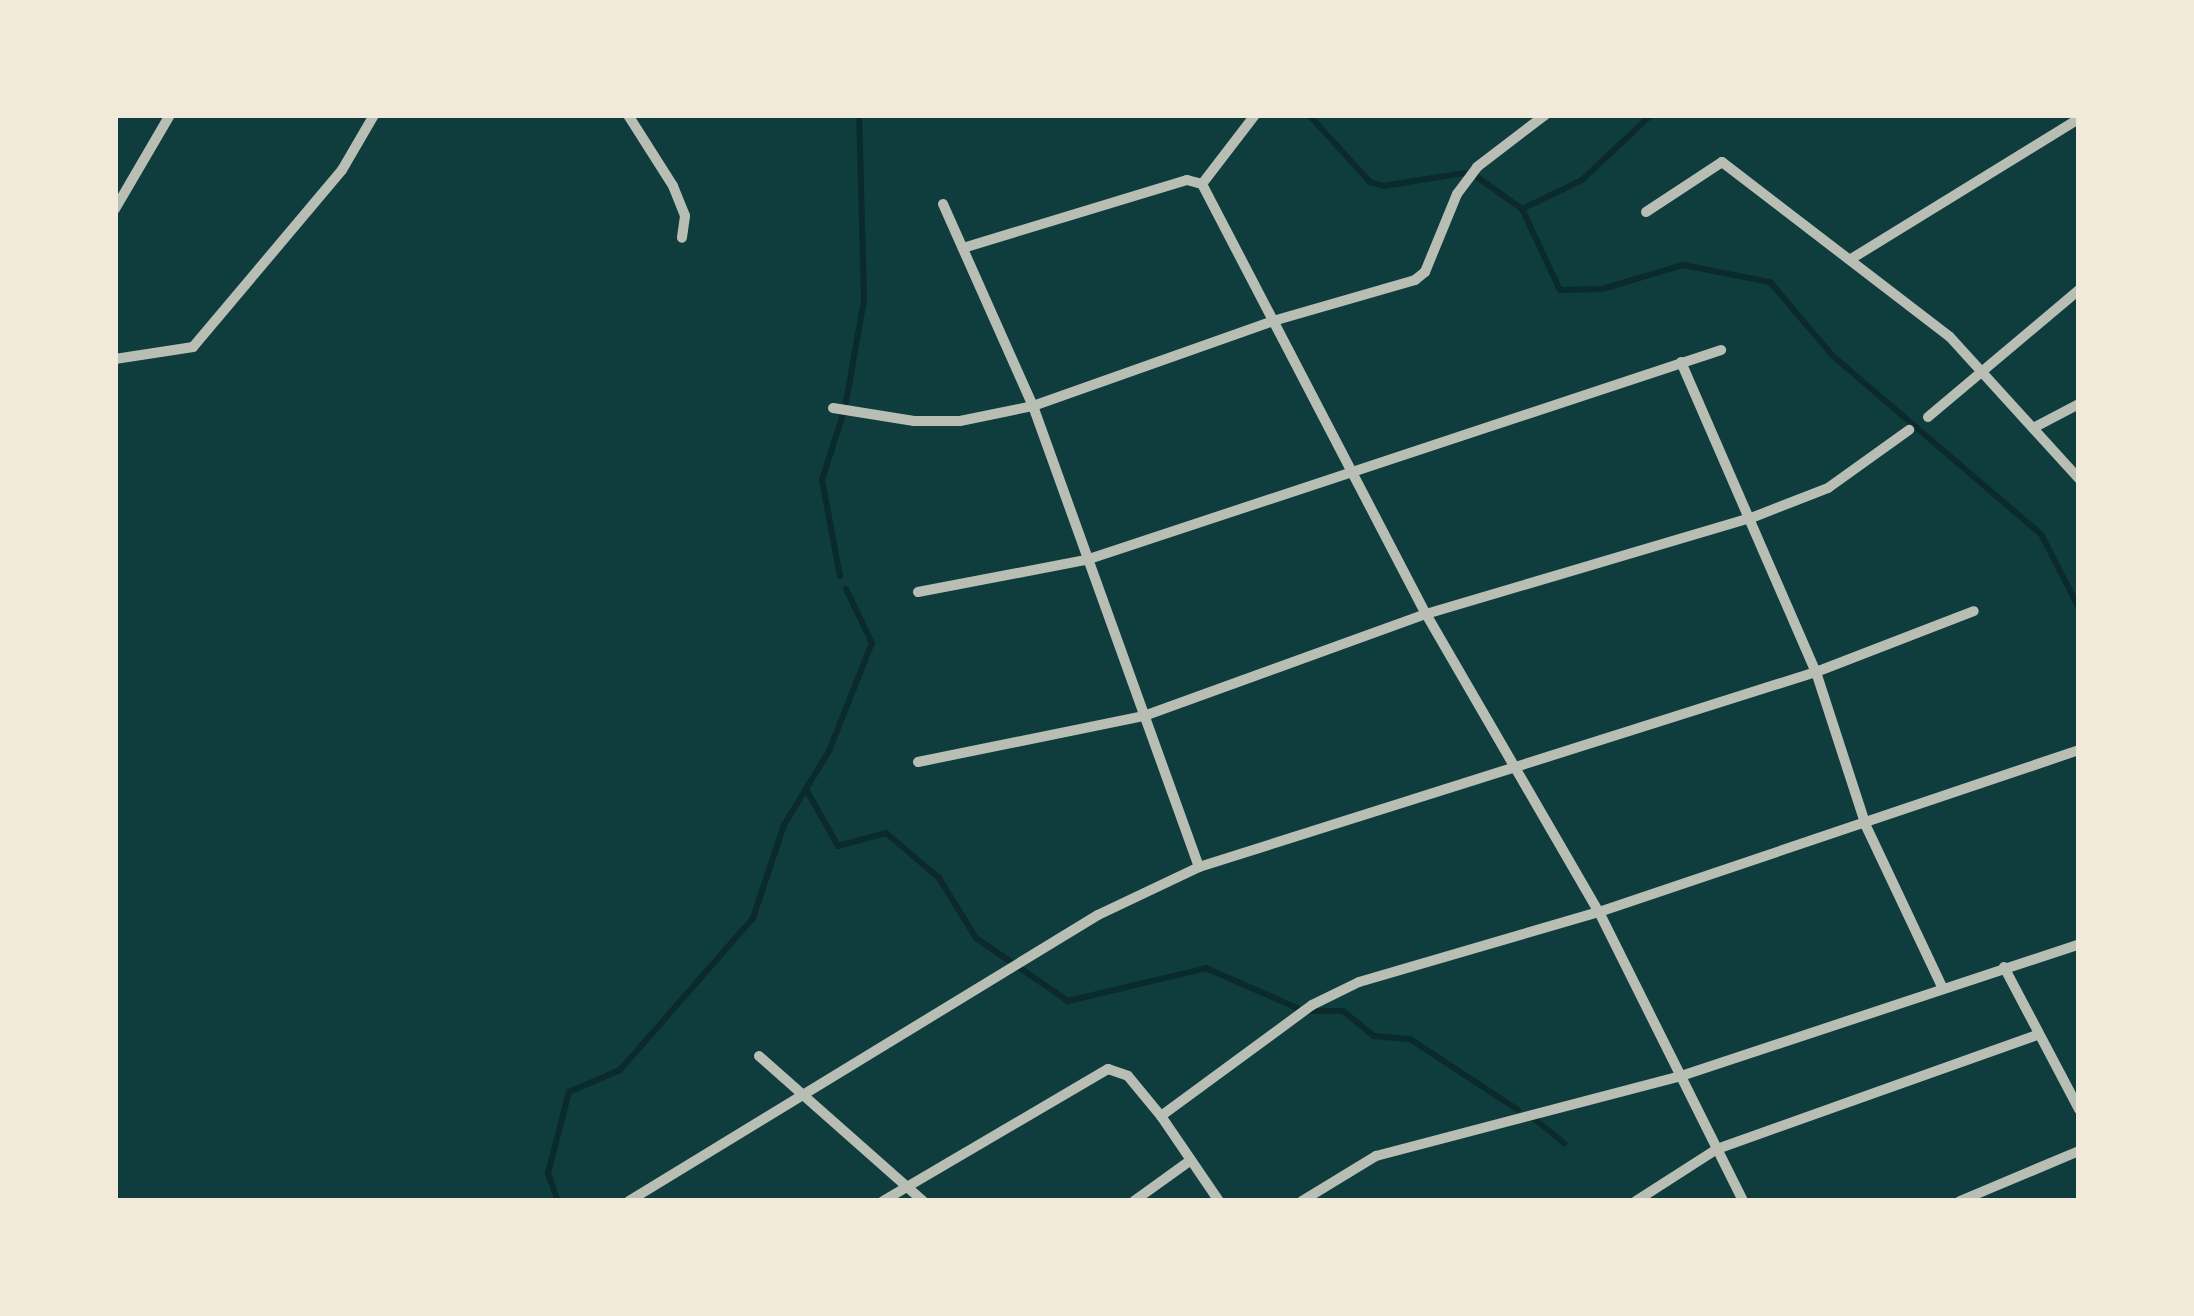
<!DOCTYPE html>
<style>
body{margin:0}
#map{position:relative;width:2194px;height:1316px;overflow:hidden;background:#0f3d3e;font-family:"Golos Text",sans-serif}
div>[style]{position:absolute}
.stream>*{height:6px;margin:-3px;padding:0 3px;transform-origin:3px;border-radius:3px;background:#0a2a2b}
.minor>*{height:10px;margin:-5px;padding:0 5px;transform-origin:5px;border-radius:5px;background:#b8beb3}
span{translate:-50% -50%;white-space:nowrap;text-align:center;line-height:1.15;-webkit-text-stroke:8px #f1e9da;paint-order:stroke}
.frame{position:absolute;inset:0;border:118px solid #f1e9da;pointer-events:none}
</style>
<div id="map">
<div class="stream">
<div style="left:1309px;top:115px;width:91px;rotate:47.7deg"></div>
<div style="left:1370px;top:182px;width:14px;rotate:17deg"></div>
<div style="left:1383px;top:186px;width:82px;rotate:-9.1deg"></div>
<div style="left:1477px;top:177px;width:55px;rotate:35.4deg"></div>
<div style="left:1522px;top:209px;width:89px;rotate:64.9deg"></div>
<div style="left:1560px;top:290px;width:42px;rotate:-1.4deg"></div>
<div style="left:1602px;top:289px;width:84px;rotate:-16.5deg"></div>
<div style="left:1683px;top:265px;width:89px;rotate:11.1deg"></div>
<div style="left:1770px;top:282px;width:97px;rotate:49.6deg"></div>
<div style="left:1833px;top:356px;width:274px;rotate:40.6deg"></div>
<div style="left:2041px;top:534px;width:83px;rotate:62.8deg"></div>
<div style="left:1522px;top:209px;width:67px;rotate:-25.8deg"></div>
<div style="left:1582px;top:180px;width:95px;rotate:-43.3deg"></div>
<div style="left:846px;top:402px;width:104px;rotate:-80deg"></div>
<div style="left:864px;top:300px;width:185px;rotate:-91.5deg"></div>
<div style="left:840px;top:576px;width:98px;rotate:-100.6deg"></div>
<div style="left:822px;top:480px;width:69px;rotate:-72.3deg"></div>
<div style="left:806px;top:789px;width:65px;rotate:60.7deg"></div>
<div style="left:838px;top:846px;width:50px;rotate:-15.2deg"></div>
<div style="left:886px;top:833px;width:70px;rotate:40.3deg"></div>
<div style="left:939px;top:878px;width:70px;rotate:58.3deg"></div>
<div style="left:976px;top:938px;width:112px;rotate:34.4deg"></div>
<div style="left:1068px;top:1001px;width:142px;rotate:-13.4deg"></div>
<div style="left:1206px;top:968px;width:99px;rotate:23.7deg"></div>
<div style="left:1310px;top:1011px;width:33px"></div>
<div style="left:1343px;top:1011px;width:40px;rotate:39deg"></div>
<div style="left:1374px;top:1036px;width:36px;rotate:5deg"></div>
<div style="left:1410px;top:1039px;width:129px;rotate:33.3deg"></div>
<div style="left:1531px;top:1116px;width:43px;rotate:39.3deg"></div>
<div style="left:558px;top:1201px;width:30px;rotate:-110deg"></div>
<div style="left:548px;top:1173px;width:84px;rotate:-75.5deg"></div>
<div style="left:569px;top:1092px;width:56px;rotate:-23.3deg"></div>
<div style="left:620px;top:1070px;width:202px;rotate:-48.8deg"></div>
<div style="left:753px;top:918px;width:98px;rotate:-71.6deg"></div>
<div style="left:784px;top:825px;width:87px;rotate:-58.7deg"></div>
<div style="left:829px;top:751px;width:116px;rotate:-68.3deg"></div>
<div style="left:872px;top:643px;width:60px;rotate:-115.7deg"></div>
</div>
<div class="minor">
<div style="left:628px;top:115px;width:84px;rotate:57.6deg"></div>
<div style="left:673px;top:186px;width:32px;rotate:68deg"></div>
<div style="left:685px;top:216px;width:22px;rotate:98deg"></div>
<div style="left:1202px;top:184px;width:87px;rotate:-52.5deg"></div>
<div style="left:943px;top:204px;width:221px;rotate:66deg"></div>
<div style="left:1033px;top:406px;width:490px;rotate:70.2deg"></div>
<div style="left:115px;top:209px;width:109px;rotate:-59.7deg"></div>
<div style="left:1646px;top:212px;width:91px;rotate:-33.3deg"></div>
<div style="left:1722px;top:162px;width:287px;rotate:37.5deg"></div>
<div style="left:1950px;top:337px;width:192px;rotate:47.7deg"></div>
<div style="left:963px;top:248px;width:234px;rotate:-16.9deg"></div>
<div style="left:1187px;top:180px;width:16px;rotate:15deg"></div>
<div style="left:1202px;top:184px;width:485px;rotate:62.5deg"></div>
<div style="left:1426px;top:614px;width:345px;rotate:59.9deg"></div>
<div style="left:1599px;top:912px;width:323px;rotate:63.5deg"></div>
<div style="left:1851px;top:259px;width:268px;rotate:-31.6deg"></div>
<div style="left:115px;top:359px;width:79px;rotate:-8.7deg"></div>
<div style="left:193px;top:347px;width:231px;rotate:-49.9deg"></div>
<div style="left:342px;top:170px;width:64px;rotate:-59.8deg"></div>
<div style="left:1681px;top:362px;width:338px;rotate:66.5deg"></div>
<div style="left:1816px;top:672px;width:162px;rotate:72deg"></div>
<div style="left:1866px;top:826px;width:178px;rotate:64.7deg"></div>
<div style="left:833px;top:408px;width:82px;rotate:9.1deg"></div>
<div style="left:914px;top:421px;width:46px"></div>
<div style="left:960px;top:421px;width:75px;rotate:-11.6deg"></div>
<div style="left:1033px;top:406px;width:255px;rotate:-19.5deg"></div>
<div style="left:1273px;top:321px;width:148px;rotate:-16.1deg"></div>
<div style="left:1415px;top:280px;width:13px;rotate:-39deg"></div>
<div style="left:1425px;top:272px;width:84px;rotate:-67.7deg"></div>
<div style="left:1457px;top:194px;width:34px;rotate:-53deg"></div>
<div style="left:1477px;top:167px;width:86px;rotate:-37.4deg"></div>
<div style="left:1928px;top:417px;width:197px;rotate:-40.1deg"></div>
<div style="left:2033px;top:428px;width:52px;rotate:-27.6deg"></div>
<div style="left:918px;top:592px;width:171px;rotate:-10.8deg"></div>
<div style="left:1086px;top:560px;width:669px;rotate:-18.3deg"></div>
<div style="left:918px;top:762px;width:231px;rotate:-11.5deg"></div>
<div style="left:1144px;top:716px;width:300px;rotate:-19.9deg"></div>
<div style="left:1426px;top:614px;width:339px;rotate:-16.5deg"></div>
<div style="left:1751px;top:518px;width:83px;rotate:-21.3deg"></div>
<div style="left:1828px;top:488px;width:100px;rotate:-35.6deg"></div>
<div style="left:2004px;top:967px;width:161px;rotate:62.2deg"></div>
<div style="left:759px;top:1056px;width:219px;rotate:41.5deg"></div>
<div style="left:1161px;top:1116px;width:187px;rotate:-36.3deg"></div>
<div style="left:1312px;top:1005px;width:52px;rotate:-26.1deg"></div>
<div style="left:1359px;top:982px;width:250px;rotate:-16.3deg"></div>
<div style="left:1599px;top:912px;width:507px;rotate:-18.65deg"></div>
<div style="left:629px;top:1201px;width:549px;rotate:-31.38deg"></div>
<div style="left:1098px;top:915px;width:112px;rotate:-25.4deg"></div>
<div style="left:1199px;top:867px;width:647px;rotate:-17.54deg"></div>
<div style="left:1816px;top:672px;width:169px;rotate:-21.1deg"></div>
<div style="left:883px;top:1201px;width:261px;rotate:-30.4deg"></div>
<div style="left:1108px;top:1069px;width:21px;rotate:19deg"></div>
<div style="left:1128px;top:1076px;width:52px;rotate:50.5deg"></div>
<div style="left:1161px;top:1116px;width:103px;rotate:55.7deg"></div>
<div style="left:1134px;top:1201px;width:70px;rotate:-35.7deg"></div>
<div style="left:1302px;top:1201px;width:87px;rotate:-31.3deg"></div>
<div style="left:1376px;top:1156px;width:315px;rotate:-14.7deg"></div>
<div style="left:1681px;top:1076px;width:419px;rotate:-18.3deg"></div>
<div style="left:1636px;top:1201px;width:96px;rotate:-32.7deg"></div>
<div style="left:1717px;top:1149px;width:341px;rotate:-19.6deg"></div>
<div style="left:1960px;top:1201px;width:129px;rotate:-22.8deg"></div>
</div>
<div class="frame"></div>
</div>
